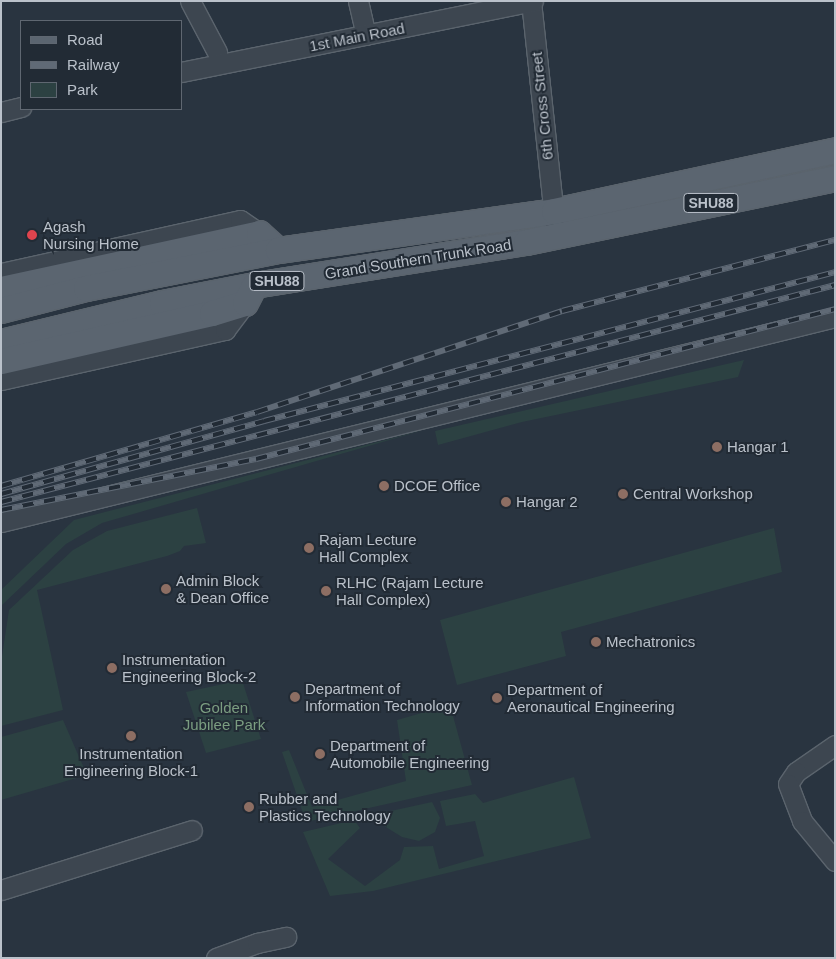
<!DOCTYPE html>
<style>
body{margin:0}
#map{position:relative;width:836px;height:959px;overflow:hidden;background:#293440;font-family:Helvetica,sans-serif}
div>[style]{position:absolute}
.green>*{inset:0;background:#2c4142}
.roads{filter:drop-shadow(1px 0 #5b646d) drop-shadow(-1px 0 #5b646d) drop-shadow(0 1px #5b646d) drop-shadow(0 -1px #5b646d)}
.minor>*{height:19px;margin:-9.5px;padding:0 9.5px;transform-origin:9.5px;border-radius:9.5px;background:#3d4650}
.major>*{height:25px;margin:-12.5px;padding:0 12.5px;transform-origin:12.5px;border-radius:12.5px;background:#5b6570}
.rail>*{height:5.5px;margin-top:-2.75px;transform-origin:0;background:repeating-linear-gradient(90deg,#222b35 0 11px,#606a76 0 22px);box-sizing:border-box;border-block:1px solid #606a76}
.dots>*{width:14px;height:14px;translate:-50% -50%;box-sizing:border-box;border:2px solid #222b35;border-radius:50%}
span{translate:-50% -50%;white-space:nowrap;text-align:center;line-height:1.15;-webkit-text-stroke:4px #222b35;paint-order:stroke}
.shield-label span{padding:1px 4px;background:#222b35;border:1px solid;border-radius:4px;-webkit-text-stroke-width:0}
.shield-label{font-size:14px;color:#bac1ca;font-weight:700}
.street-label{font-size:15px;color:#bac1ca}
.poi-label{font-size:15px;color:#bac1ca}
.left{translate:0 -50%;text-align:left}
.park-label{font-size:15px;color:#7b9d81}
.frame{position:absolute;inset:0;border:2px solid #bac1ca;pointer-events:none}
.legend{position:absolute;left:20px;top:20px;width:162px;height:90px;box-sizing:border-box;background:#222b35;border:1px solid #5f6771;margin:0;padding:6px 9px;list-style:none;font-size:15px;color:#bac1ca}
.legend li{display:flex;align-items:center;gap:10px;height:25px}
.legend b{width:25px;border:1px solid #5f6771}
</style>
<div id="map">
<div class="green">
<div style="clip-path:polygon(744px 360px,738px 377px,522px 422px,438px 445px,435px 431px)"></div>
<div style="clip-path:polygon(424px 430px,102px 523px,66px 544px,1px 606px,1px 590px,74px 520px)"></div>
<div style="clip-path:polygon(197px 508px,206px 543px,184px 546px,180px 551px,167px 556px,37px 590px,63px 710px,1px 726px,1px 663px,9px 610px,73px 550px,107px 531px)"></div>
<div style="clip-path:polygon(774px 528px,782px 572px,561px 632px,566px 656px,457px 685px,440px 620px)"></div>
<div style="clip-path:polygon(242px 680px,261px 739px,206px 753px,186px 692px)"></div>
<div style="clip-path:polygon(450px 705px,472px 785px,306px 822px,282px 752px,289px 750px,312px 807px,406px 781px,397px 720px)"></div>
<div style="clip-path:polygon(63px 720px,87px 775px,1px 800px,1px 737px)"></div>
<div style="clip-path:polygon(574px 777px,591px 838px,373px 891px,330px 896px,303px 832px,354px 820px,360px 828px,328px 859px,365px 886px,400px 860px,404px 847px,433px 846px,439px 869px,484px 856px,475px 821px,446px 826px,440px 801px,475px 794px,483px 803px)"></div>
<div style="clip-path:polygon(432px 802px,440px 818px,435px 832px,419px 841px,402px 837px,368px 816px)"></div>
</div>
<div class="roads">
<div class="minor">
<div style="left:190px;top:1px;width:58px;rotate:62.1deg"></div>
<div style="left:358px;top:1px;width:35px;rotate:77deg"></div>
<div style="left:531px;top:1px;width:224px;rotate:83.9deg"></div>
<div style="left:181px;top:72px;width:359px;rotate:-11.4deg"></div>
<div style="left:1px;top:112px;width:21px;rotate:-14deg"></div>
<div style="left:1px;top:273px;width:245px;rotate:-12.5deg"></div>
<div style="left:240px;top:220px;width:23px;rotate:34deg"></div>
<div style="left:1px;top:380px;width:230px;rotate:-12.6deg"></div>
<div style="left:225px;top:330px;width:34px;rotate:-53deg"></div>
<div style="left:1px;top:522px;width:859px;rotate:-13.81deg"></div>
<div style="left:835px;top:745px;width:47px;rotate:145.3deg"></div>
<div style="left:796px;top:772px;width:14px;rotate:124deg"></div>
<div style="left:788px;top:784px;width:40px;rotate:69deg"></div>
<div style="left:802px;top:821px;width:52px;rotate:50.5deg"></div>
<div style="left:1px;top:890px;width:200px;rotate:-17.4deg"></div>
<div style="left:216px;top:958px;width:44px;rotate:-20.1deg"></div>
<div style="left:257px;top:943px;width:30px;rotate:-12deg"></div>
</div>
<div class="major">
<div style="left:1px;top:289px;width:264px;rotate:-12.2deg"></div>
<div style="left:259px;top:233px;width:25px;rotate:42deg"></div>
<div style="left:1px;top:310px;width:88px;rotate:-14.5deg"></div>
<div style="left:86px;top:288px;width:196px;rotate:-11.2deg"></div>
<div style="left:278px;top:250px;width:279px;rotate:-8deg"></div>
<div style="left:554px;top:211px;width:288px;rotate:-12.2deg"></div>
<div style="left:1px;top:342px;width:166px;rotate:-13.6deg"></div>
<div style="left:162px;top:303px;width:94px;rotate:-11.1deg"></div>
<div style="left:254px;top:285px;width:275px;rotate:-9deg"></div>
<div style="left:526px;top:242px;width:316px;rotate:-11.7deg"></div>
<div style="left:1px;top:361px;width:216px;rotate:-12.8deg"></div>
<div style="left:212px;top:313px;width:34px;rotate:-17deg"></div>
<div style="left:245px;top:303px;width:18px;rotate:-63deg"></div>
</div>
</div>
<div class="rail">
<div style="left:1px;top:486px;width:266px;rotate:-16.1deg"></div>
<div style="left:257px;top:412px;width:321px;rotate:-18.3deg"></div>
<div style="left:562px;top:311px;width:282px;rotate:-14.6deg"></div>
<div style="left:1px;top:494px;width:273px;rotate:-15.5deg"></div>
<div style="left:264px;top:421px;width:590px;rotate:-14.62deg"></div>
<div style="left:1px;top:502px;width:862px;rotate:-14.58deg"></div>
<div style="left:1px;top:510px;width:260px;rotate:-11.3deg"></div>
<div style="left:256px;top:459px;width:598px;rotate:-14.52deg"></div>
</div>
<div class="dots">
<div style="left:32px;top:235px;background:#e0444e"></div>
<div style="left:717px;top:447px;background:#8d6e63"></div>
<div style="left:384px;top:486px;background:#8d6e63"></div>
<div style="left:623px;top:494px;background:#8d6e63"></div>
<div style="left:506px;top:502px;background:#8d6e63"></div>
<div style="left:309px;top:548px;background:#8d6e63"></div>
<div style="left:166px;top:589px;background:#8d6e63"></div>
<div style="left:326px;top:591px;background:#8d6e63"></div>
<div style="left:596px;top:642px;background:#8d6e63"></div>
<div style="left:112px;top:668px;background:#8d6e63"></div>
<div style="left:295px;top:697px;background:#8d6e63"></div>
<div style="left:497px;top:698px;background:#8d6e63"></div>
<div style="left:131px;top:736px;background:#8d6e63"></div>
<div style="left:320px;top:754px;background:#8d6e63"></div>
<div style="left:249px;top:807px;background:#8d6e63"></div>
</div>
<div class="shield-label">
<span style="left:711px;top:203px">SHU88</span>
<span style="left:277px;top:281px">SHU88</span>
</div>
<div class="street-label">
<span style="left:357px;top:37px;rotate:-11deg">1st Main Road</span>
<span style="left:542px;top:106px;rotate:-96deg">6th Cross Street</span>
<span style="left:418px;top:259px;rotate:-9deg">Grand Southern Trunk Road</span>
</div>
<div class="poi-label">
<span class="left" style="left:43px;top:235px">Agash<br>Nursing Home</span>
<span class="left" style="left:727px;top:447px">Hangar 1</span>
<span class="left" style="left:394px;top:486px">DCOE Office</span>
<span class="left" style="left:633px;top:494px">Central Workshop</span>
<span class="left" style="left:516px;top:502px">Hangar 2</span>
<span class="left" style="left:319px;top:548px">Rajam Lecture<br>Hall Complex</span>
<span class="left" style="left:176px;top:589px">Admin Block<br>&amp; Dean Office</span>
<span class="left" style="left:336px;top:591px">RLHC (Rajam Lecture<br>Hall Complex)</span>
<span class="left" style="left:606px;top:642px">Mechatronics</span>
<span class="left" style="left:122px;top:668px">Instrumentation<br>Engineering Block-2</span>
<span class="left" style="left:305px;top:697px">Department of<br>Information Technology</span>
<span class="left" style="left:507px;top:698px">Department of<br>Aeronautical Engineering</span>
<span class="left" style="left:330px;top:754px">Department of<br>Automobile Engineering</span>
<span style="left:131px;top:762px">Instrumentation<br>Engineering Block-1</span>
<span class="left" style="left:259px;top:807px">Rubber and<br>Plastics Technology</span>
</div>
<div class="park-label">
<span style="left:224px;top:716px">Golden<br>Jubilee Park</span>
</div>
<div class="frame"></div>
<ul class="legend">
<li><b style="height:6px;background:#5b6570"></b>Road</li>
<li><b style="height:6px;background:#606a76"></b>Railway</li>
<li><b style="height:14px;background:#2c4142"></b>Park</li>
</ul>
</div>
